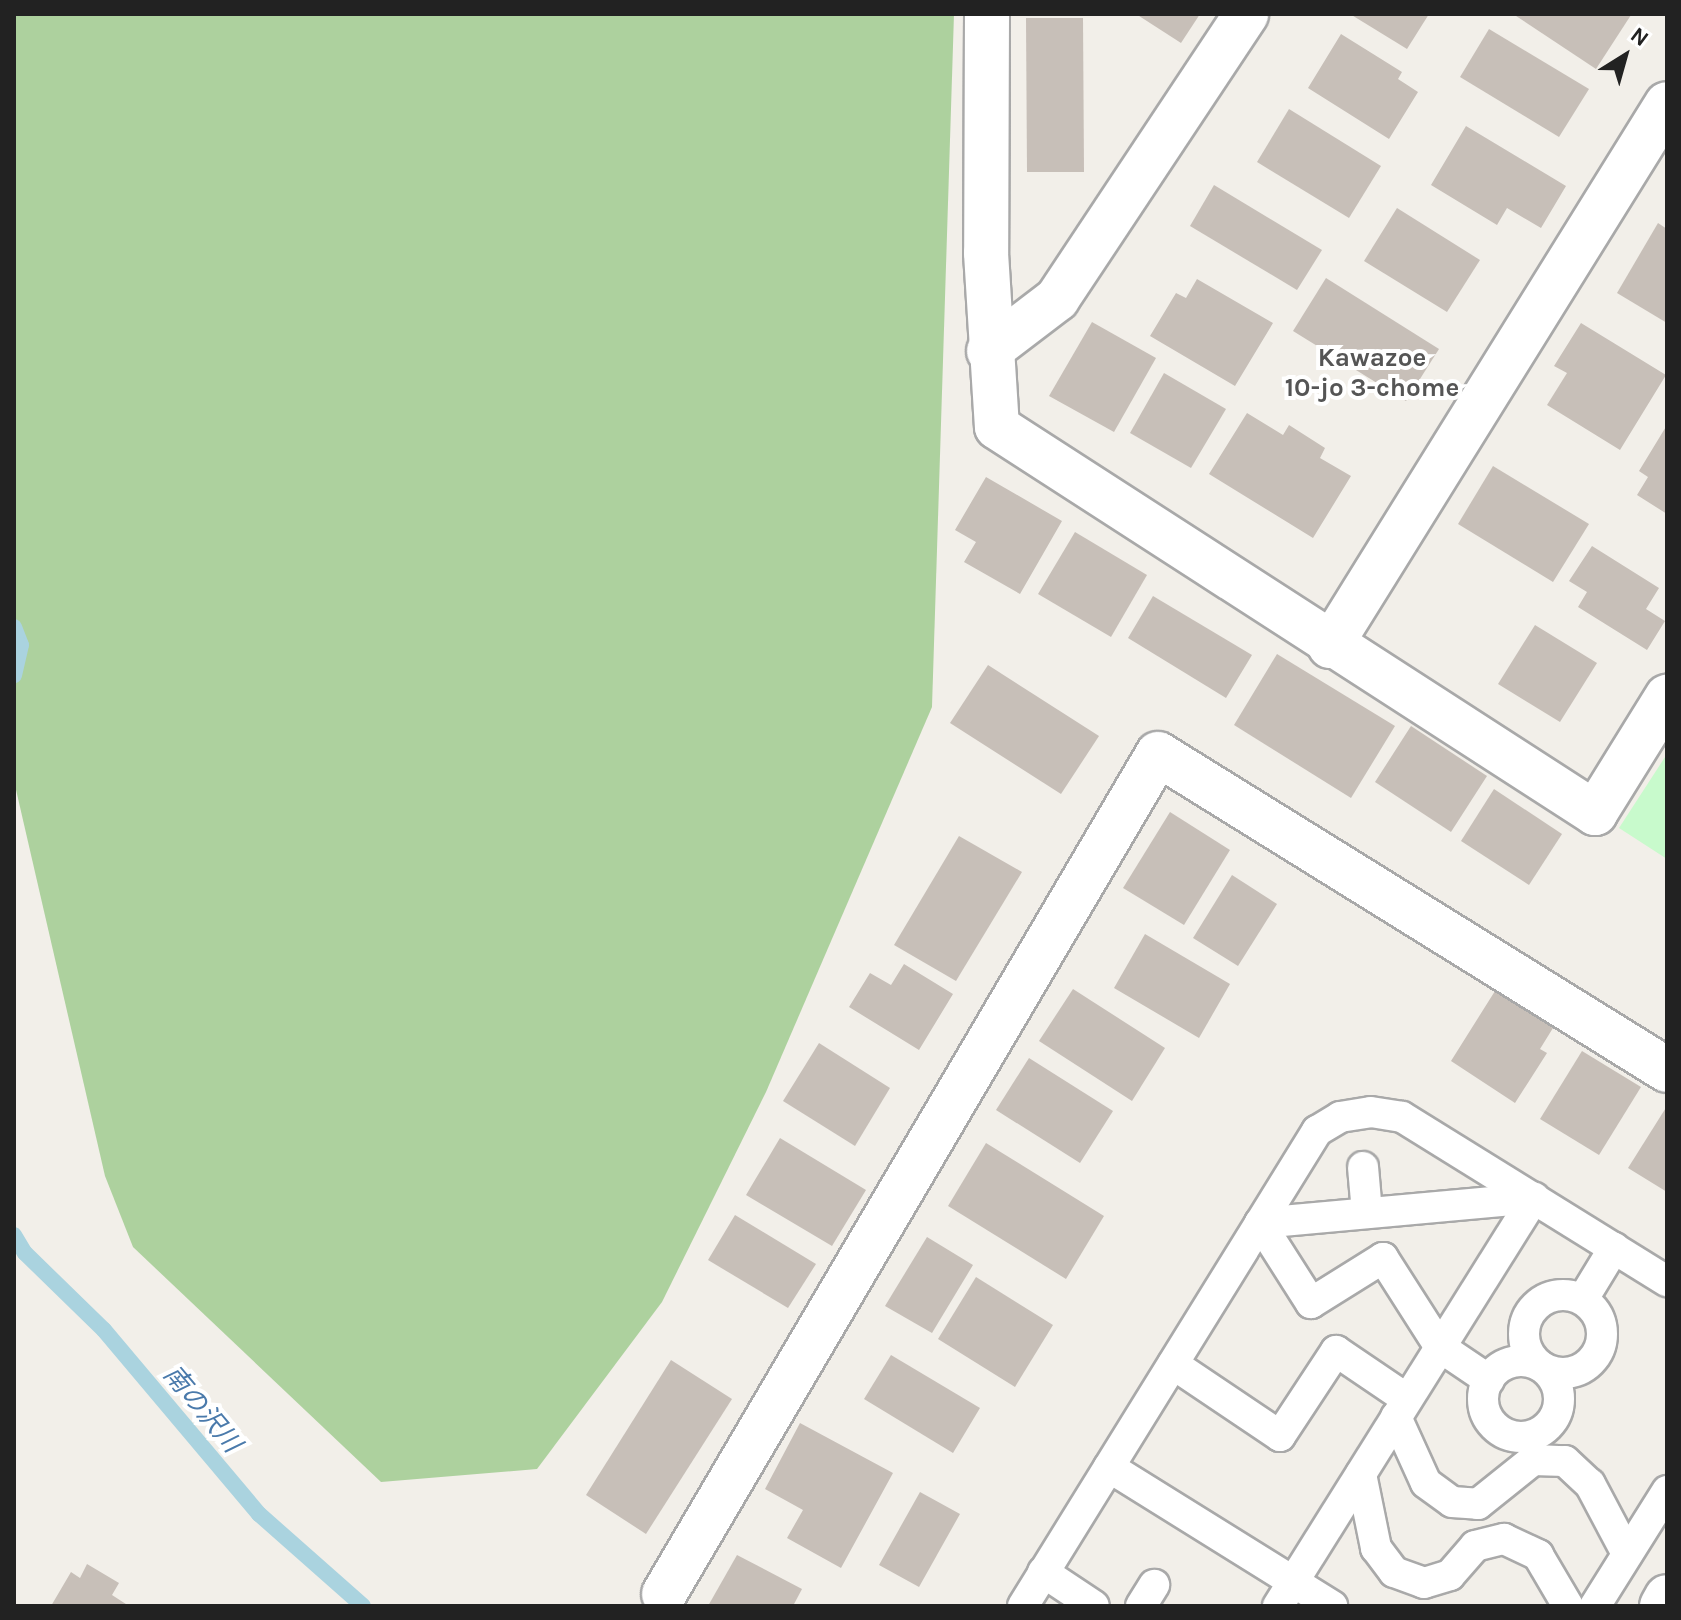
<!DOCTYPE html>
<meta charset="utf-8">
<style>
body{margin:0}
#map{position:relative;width:1681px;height:1620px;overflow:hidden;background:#f2efe9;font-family:Karla,"Noto Sans JP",sans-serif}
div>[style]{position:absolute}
.forest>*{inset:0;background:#add19e}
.park>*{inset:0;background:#c8facc}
.stream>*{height:16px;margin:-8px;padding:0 8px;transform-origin:8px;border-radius:8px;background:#aad3df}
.building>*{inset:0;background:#c7bfb8}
.roads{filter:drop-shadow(2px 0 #a9a9a9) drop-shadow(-2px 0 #a9a9a9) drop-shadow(0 2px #a9a9a9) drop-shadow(0 -2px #a9a9a9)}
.service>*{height:30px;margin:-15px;padding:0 15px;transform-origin:15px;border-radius:15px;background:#fff}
.service>.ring{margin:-15px;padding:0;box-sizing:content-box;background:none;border:30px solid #fff;border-radius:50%}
.minor>*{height:44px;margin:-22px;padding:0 22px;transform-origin:22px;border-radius:22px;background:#fff}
span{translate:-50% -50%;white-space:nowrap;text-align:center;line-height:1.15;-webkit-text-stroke:8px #fff;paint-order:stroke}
.neighbourhood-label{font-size:26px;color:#555;font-weight:700}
.water-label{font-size:26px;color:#4a7aab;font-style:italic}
.frame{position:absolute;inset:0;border:16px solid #222;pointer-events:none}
.north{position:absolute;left:1585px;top:16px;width:80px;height:80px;-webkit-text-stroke:6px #fff;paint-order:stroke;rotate:37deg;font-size:22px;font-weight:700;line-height:32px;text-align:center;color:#222}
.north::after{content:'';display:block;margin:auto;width:28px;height:36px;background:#222;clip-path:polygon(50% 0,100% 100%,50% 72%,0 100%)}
</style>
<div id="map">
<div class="forest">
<div style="clip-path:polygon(14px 14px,954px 14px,932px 707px,766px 1092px,662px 1302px,537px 1469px,381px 1482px,133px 1247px,105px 1176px,14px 781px)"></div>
</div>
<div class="park">
<div style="clip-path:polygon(1667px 754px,1667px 859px,1619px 828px)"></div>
</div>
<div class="stream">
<div style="left:14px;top:627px;width:19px;rotate:69deg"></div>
<div style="left:21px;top:645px;width:31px;rotate:103deg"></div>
<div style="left:14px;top:1235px;width:21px;rotate:59deg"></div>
<div style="left:25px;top:1253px;width:110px;rotate:44.3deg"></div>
<div style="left:104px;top:1330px;width:241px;rotate:49.9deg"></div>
<div style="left:259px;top:1514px;width:139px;rotate:41.5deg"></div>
</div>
<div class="building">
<div style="clip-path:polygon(1136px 14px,1200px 14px,1181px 43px)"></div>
<div style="clip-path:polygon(1350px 14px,1429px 14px,1407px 49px)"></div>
<div style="clip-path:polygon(1513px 14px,1629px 14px,1631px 15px,1596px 69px)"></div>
<div style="clip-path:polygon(1026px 18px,1083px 18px,1084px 172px,1027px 172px)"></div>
<div style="clip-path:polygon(1489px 29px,1589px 89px,1559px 137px,1460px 77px)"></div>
<div style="clip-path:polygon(1341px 34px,1402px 72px,1398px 79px,1418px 92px,1389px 139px,1308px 88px)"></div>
<div style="clip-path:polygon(1289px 109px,1381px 166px,1349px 218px,1257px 162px)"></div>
<div style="clip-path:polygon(1466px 126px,1566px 186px,1541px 228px,1507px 208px,1497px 225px,1431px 185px)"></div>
<div style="clip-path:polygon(1214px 185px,1322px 250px,1297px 290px,1190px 226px)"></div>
<div style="clip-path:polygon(1397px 208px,1480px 260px,1447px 312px,1364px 261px)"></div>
<div style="clip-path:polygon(1658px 223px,1667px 229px,1667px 323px,1617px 293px)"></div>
<div style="clip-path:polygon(1326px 278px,1439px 349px,1406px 401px,1293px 331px)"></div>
<div style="clip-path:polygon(1197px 279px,1273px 323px,1235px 386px,1150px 336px,1176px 293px,1186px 298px)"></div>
<div style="clip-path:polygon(1092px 322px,1156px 358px,1114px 432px,1049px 396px)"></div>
<div style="clip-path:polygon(1581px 323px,1666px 375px,1620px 450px,1547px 405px,1567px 373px,1554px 366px)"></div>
<div style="clip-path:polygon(1164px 373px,1226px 409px,1191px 468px,1130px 433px)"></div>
<div style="clip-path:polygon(1247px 413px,1283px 435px,1289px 425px,1325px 448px,1320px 458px,1351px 476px,1313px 538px,1209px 474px)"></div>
<div style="clip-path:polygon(1667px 425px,1667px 514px,1637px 495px,1648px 477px,1639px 471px)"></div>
<div style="clip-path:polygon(1493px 466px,1589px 524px,1553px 582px,1458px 524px)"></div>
<div style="clip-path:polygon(986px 477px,1062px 521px,1020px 594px,964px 562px,976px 542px,955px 530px)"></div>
<div style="clip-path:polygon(1075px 532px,1147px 575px,1111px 637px,1038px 594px)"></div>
<div style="clip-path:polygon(1592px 546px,1659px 588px,1646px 609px,1665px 621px,1647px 650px,1578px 607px,1587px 592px,1569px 581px)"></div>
<div style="clip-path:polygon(1153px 596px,1252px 655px,1226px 698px,1128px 638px)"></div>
<div style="clip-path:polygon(1535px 625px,1597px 663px,1560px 722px,1498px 684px)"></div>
<div style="clip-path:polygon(1277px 654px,1395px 726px,1351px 798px,1234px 725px)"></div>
<div style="clip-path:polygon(988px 665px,1099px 736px,1061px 794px,950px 723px)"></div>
<div style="clip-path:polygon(1411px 726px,1487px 776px,1451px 832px,1375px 782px)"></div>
<div style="clip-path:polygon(1494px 789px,1562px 834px,1529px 885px,1461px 841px)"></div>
<div style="clip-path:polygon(1170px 812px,1230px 850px,1184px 925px,1123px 888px)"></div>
<div style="clip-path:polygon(959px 836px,1022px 872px,956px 981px,894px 945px)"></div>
<div style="clip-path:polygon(1232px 875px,1277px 904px,1238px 966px,1193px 938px)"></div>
<div style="clip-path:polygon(1145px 934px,1230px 984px,1199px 1038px,1114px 988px)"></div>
<div style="clip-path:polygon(904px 964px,953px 994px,919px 1050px,849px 1007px,870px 973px,891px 985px)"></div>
<div style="clip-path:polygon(1073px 989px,1165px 1048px,1132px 1101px,1039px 1041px)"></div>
<div style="clip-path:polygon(1495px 991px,1553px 1028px,1540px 1049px,1547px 1053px,1515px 1103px,1451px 1061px)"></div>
<div style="clip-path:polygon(819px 1043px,890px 1088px,855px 1146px,783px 1101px)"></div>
<div style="clip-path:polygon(1582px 1051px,1641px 1087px,1599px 1155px,1540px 1119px)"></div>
<div style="clip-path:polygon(1029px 1058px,1113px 1111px,1080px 1163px,996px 1110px)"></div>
<div style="clip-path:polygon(1667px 1106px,1667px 1192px,1628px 1168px)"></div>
<div style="clip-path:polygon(780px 1138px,866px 1190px,832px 1246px,746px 1195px)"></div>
<div style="clip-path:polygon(986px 1143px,1104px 1216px,1066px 1279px,948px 1206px)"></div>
<div style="clip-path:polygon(735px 1215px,816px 1264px,788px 1308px,708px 1260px)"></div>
<div style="clip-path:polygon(927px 1237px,973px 1265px,932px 1333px,885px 1306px)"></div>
<div style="clip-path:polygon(976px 1277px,1053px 1325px,1015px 1387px,938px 1339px)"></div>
<div style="clip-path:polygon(891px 1355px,980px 1408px,953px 1453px,864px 1399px)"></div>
<div style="clip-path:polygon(671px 1360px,732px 1399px,646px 1534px,586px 1495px)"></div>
<div style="clip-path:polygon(800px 1423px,893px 1473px,841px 1568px,787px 1538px,803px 1510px,765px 1489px)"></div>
<div style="clip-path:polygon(920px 1492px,960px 1514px,919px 1587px,879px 1565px)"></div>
<div style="clip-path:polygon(737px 1555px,802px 1589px,793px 1606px,708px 1606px)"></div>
<div style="clip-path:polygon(87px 1564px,119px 1583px,112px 1595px,129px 1606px,51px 1606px,71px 1572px,80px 1578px)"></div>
</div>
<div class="roads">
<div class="service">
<div style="left:1363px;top:1167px;width:46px;rotate:85deg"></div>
<div style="left:1260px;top:1223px;width:95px;rotate:57.5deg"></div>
<div style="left:1311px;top:1303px;width:85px;rotate:-32deg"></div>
<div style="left:1383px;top:1258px;width:106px;rotate:57.4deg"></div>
<div style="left:1440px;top:1347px;width:59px;rotate:34deg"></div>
<div style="left:1260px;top:1223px;width:275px;rotate:-5.2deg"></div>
<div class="ring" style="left:1524px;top:1295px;width:48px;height:48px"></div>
<div style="left:1583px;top:1299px;width:60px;rotate:-58.7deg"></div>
<div class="ring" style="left:1483px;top:1361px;width:46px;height:46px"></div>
<div style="left:1173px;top:1364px;width:129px;rotate:33.9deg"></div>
<div style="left:1280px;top:1436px;width:102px;rotate:-56.6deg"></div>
<div style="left:1336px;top:1351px;width:86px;rotate:34.1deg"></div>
<div style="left:1396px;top:1417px;width:72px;rotate:65.6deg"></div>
<div style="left:1426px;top:1483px;width:32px;rotate:36deg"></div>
<div style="left:1452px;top:1502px;width:26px;rotate:4deg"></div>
<div style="left:1478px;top:1504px;width:70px;rotate:-38.7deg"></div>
<div style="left:1533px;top:1460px;width:32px;rotate:2deg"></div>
<div style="left:1565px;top:1461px;width:34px;rotate:43deg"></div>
<div style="left:1590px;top:1484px;width:79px;rotate:62.1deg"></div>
<div style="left:1109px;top:1467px;width:263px;rotate:31.9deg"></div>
<div style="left:1361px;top:1474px;width:76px;rotate:78.5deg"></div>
<div style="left:1376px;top:1548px;width:30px;rotate:53deg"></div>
<div style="left:1394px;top:1572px;width:32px;rotate:20deg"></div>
<div style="left:1424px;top:1583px;width:27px;rotate:-17deg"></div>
<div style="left:1450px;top:1575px;width:38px;rotate:-49deg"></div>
<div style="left:1475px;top:1546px;width:30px;rotate:-14deg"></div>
<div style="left:1504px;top:1539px;width:38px;rotate:25deg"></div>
<div style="left:1538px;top:1555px;width:59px;rotate:59.5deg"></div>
<div style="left:1043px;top:1572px;width:61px;rotate:33.7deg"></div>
<div style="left:1023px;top:1606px;width:559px;rotate:-58.24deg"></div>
<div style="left:1317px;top:1131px;width:27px;rotate:-31deg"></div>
<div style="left:1340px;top:1117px;width:31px;rotate:-9deg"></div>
<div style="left:1371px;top:1112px;width:31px;rotate:9deg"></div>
<div style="left:1402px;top:1117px;width:312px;rotate:31.8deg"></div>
<div style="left:1141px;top:1606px;width:25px;rotate:-58deg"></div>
<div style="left:1278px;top:1606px;width:482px;rotate:-57.9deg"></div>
<div style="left:1595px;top:1606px;width:136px;rotate:-57.9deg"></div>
</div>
<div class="minor">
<div style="left:987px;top:14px;width:239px;rotate:90.2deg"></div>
<div style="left:986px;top:253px;width:174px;rotate:86.4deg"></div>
<div style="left:997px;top:427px;width:712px;rotate:32.84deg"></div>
<div style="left:1595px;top:813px;width:137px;rotate:-58.2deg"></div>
<div style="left:989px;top:351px;width:86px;rotate:-37.4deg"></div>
<div style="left:1057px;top:299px;width:342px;rotate:-56.4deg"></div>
<div style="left:1330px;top:646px;width:638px;rotate:-58.13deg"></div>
<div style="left:664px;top:1594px;width:974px;rotate:-59.54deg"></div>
<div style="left:1158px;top:754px;width:599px;rotate:31.83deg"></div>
<div style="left:1662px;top:1606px;width:10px;rotate:-61deg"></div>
</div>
</div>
<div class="neighbourhood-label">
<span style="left:1372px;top:373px">Kawazoe<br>10-jo 3-chome</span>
</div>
<div class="water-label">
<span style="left:202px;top:1409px;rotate:50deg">南の沢川</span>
</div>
<div class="frame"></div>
<div class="north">N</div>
</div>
